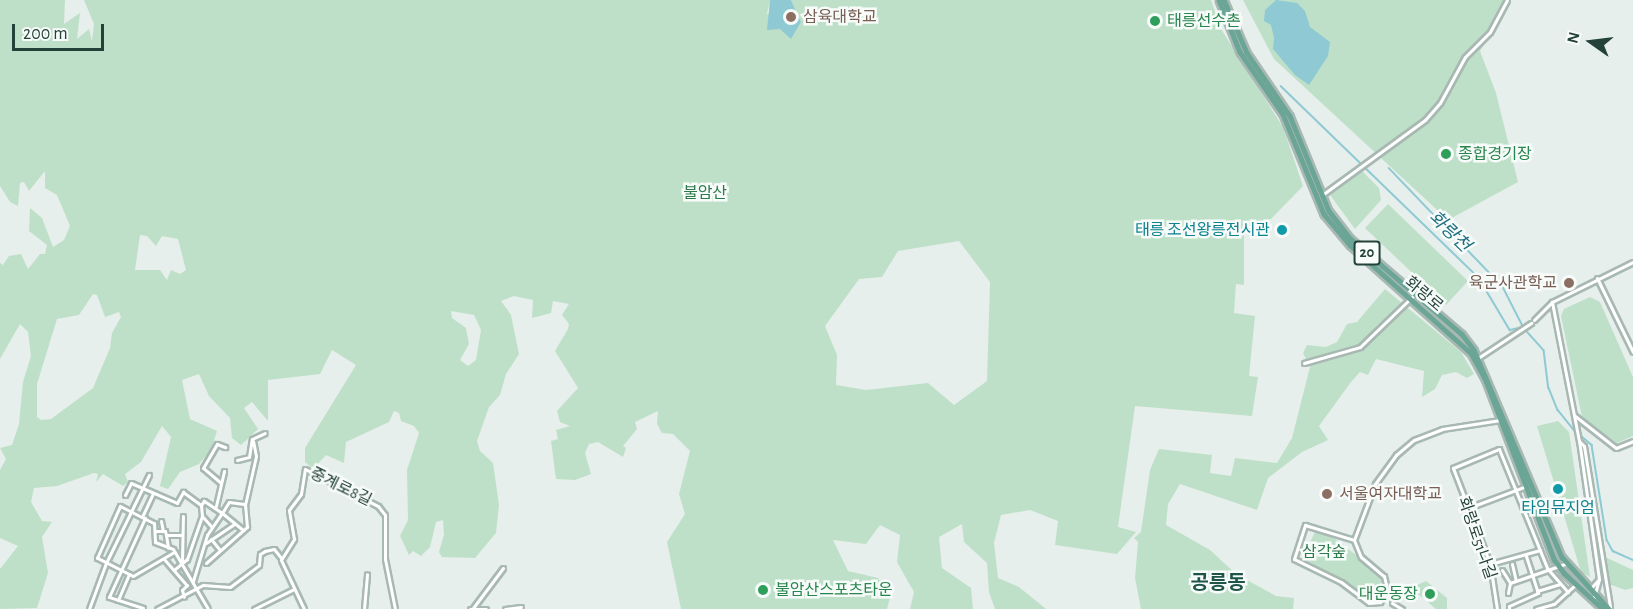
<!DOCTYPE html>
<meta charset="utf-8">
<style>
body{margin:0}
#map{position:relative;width:1633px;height:609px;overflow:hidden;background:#e6efeb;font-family:"Alegreya Sans","Noto Sans KR",sans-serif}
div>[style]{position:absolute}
.green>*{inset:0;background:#bfe0c8}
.water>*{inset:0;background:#8ec9d4}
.stream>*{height:1.5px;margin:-0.75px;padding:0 0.75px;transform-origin:0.75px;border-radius:0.75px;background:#8ec9d4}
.roads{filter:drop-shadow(2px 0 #a8b8b2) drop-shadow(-2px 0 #a8b8b2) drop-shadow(0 2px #a8b8b2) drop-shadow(0 -2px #a8b8b2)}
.minor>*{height:3px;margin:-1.5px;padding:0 1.5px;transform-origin:1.5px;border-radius:1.5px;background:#fff}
.major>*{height:4.5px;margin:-2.25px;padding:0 2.25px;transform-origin:2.25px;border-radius:2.25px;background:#6aa596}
.dots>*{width:16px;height:16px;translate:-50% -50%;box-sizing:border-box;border:3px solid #f7fbf9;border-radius:50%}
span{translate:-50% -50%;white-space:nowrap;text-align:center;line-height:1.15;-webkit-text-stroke:5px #f7fbf9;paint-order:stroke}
.shield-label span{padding:2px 4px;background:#f7fbf9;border:2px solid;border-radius:4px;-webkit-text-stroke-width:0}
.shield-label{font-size:15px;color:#24423a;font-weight:700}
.education-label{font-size:16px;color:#785e54}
.left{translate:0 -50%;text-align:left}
.right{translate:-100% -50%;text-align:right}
.leisure-label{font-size:16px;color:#27864d}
.park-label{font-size:16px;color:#2d7a4b}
.culture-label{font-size:16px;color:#0d838f}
.street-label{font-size:16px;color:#24423a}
.water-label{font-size:18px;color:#1c6f80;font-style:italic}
.quarter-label{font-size:20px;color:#1f5548;font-weight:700}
.north{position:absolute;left:1561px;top:12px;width:60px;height:60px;-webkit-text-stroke:4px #f7fbf9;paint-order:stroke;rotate:284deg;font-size:16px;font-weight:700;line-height:24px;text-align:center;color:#24423a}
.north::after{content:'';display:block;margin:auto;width:21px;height:27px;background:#24423a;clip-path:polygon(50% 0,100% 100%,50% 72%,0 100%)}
.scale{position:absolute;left:12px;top:24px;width:92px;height:27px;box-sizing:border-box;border:3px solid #24423a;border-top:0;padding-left:8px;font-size:18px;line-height:21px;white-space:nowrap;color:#24423a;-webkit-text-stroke:4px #f7fbf9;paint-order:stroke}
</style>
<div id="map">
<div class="green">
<div style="clip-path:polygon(evenodd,0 0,65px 0,64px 24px,80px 13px,77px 39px,89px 29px,92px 41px,94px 24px,84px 0,770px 0,767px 14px,801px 22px,791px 0,1211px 0,1221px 29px,1283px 127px,1303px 186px,1269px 221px,1244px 228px,1244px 285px,1236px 284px,1234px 313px,1255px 316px,1249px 376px,1258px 377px,1252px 416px,1135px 406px,1118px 527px,1136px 532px,1117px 554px,1055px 545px,1058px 521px,1030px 510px,1001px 515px,994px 543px,998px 578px,1019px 587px,1046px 609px,995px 609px,989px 592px,987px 563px,964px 542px,962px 524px,939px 537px,942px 568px,971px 588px,973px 609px,910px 609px,914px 592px,897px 562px,900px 535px,880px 525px,866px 544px,833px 540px,848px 571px,878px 578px,890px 598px,887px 609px,681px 609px,667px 542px,685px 514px,679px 494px,690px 451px,673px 434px,662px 433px,657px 424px,658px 411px,635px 422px,637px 429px,623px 446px,626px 448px,623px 457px,598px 442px,589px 444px,585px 453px,591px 474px,575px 480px,556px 479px,551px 441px,558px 439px,556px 430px,570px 426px,560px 422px,557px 411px,578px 388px,555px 351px,568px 329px,569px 324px,562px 315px,569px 304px,553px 301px,551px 313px,532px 318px,533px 300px,514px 296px,501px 301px,511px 315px,519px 354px,506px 374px,500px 395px,489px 407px,477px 441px,480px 451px,493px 463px,499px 505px,496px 533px,475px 558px,442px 557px,439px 552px,444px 535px,443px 520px,436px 522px,430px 547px,421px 556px,413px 551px,409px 555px,400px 536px,408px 520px,407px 470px,419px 433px,414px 426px,401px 421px,399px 413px,394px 411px,389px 422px,346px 442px,344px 463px,326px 455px,313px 469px,305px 462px,305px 448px,356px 365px,332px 350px,320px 374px,268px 380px,268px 421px,252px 402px,244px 408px,258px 429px,241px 445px,232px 438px,230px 418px,209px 396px,199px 374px,182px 380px,190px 419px,217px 431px,211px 450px,199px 464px,180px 472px,168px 489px,160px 486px,171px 437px,162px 426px,141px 462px,125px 474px,128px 482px,123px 486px,103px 474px,96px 482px,98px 474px,94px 473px,57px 486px,34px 488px,31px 502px,42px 521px,52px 522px,42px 537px,48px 573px,37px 608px,0 609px,0 569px,18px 546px,0 538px,0 470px,6px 459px,0 448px,12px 445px,19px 424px,23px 382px,31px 356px,28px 332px,20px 324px,0 359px,0 263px,3px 265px,9px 256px,21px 254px,28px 269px,40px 254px,45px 254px,47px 245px,29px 231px,30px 208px,42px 218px,53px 247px,64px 240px,70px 226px,57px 195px,45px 188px,45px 171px,29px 191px,24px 182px,20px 183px,18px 206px,10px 202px,0 186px,0 0,140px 235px,147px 236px,156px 246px,162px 236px,178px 239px,186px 270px,180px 274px,171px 270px,167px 280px,160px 270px,135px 270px,140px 235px,0 0,959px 241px,990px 282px,987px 381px,954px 405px,928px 383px,866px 390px,836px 385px,837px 355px,825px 326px,859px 279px,882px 277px,898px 251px,959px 241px,0 0,93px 294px,97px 295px,105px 317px,119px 312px,121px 317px,112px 333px,110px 348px,93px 388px,51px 419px,41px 420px,37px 417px,37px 384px,57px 319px,79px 315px,93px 294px,0 0,451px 311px,474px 315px,481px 330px,476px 360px,468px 366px,460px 360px,469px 344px,466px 328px,452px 318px,451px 311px)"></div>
<div style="clip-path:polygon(1243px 0,1511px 0,1480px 51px,1496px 93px,1518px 182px,1448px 220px,1274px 59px)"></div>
<div style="clip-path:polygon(1362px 171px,1379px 188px,1381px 200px,1355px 229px,1330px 195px)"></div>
<div style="clip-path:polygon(1388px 204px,1468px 281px,1446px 305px,1365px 228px)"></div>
<div style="clip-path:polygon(1385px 289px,1461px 352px,1474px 374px,1467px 378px,1456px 372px,1442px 375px,1435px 389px,1422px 397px,1424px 371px,1376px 359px,1368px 375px,1360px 372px,1351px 382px,1319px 426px,1328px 440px,1302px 452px,1268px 478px,1257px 510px,1180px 484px,1168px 504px,1166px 525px,1210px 550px,1236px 574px,1276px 596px,1294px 598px,1293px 609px,1141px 609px,1135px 578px,1138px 542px,1134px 538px,1141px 532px,1150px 470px,1159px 449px,1212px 455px,1210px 473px,1231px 476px,1235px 458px,1277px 463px,1292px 438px,1310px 367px,1303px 353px,1307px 345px,1326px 347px,1337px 342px,1347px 324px,1357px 322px)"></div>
<div style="clip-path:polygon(1590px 297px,1600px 302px,1633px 377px,1633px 436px,1617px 443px,1582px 417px,1561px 316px,1564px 309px)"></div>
<div style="clip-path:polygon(1558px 421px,1569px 432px,1590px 577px,1581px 572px,1537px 426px)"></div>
<div style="clip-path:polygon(1318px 526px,1381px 574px,1384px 595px,1368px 599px,1352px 585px,1302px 558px)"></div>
<div style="clip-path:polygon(1605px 557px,1633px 570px,1633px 588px,1625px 590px,1609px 584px)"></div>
<div style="clip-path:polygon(1426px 581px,1447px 598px,1447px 609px,1436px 609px,1417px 593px,1417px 585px)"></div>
</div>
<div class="water">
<div style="clip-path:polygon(770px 0,791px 0,801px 22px,791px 39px,780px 29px,767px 30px)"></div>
<div style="clip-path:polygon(1276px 0,1297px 3px,1305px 11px,1310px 27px,1330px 42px,1328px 56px,1309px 85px,1295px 75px,1273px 49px,1274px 38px,1271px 25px,1264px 21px,1265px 10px)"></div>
</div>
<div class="stream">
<div style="left:1281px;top:86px;width:276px;rotate:44.1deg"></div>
<div style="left:1479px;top:278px;width:61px;rotate:59.2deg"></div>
<div style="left:1510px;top:330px;width:13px;rotate:-13deg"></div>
<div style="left:1523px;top:327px;width:31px;rotate:48deg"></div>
<div style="left:1544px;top:350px;width:38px;rotate:83deg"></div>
<div style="left:1549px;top:388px;width:24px;rotate:68deg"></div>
<div style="left:1558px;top:410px;width:27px;rotate:51deg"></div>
<div style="left:1389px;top:168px;width:165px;rotate:46.2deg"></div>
<div style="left:1503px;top:287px;width:44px;rotate:62.9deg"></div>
<div style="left:1579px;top:434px;width:17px;rotate:40deg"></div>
<div style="left:1592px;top:445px;width:96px;rotate:81deg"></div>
<div style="left:1607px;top:540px;width:13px;rotate:61deg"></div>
<div style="left:1613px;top:551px;width:22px;rotate:24deg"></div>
</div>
<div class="roads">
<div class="minor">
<div style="left:1322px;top:195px;width:127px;rotate:-36.1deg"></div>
<div style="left:1425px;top:120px;width:23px;rotate:-49deg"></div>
<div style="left:1440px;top:103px;width:52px;rotate:-61.5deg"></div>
<div style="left:1465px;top:57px;width:35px;rotate:-45deg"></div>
<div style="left:1490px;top:32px;width:36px;rotate:-62deg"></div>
<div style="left:1597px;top:278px;width:82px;rotate:64.1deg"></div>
<div style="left:1534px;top:320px;width:25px;rotate:-45deg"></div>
<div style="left:1478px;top:358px;width:64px;rotate:-33.4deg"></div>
<div style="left:1304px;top:363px;width:58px;rotate:-15.9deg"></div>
<div style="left:1360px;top:347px;width:75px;rotate:-43.9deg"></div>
<div style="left:1575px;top:416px;width:52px;rotate:38deg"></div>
<div style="left:1616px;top:448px;width:18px;rotate:-22deg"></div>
<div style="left:1579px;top:441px;width:7px;rotate:45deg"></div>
<div style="left:1584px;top:446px;width:163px;rotate:80.8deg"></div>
<div style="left:237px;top:460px;width:12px;rotate:-14deg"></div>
<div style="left:249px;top:457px;width:18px;rotate:-81deg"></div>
<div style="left:252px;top:439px;width:14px;rotate:-25deg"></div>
<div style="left:221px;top:483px;width:23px;rotate:-140deg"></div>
<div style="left:203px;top:468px;width:28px;rotate:-60deg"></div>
<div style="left:217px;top:444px;width:9px;rotate:21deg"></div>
<div style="left:125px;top:495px;width:13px;rotate:-63deg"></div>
<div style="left:131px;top:483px;width:50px;rotate:23.5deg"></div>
<div style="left:177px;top:503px;width:13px;rotate:-61deg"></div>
<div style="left:183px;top:492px;width:22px;rotate:36deg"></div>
<div style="left:201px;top:505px;width:11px;rotate:85deg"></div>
<div style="left:202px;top:516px;width:46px;rotate:109.2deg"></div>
<div style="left:187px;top:559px;width:17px;rotate:140deg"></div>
<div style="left:216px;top:506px;width:36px;rotate:-77deg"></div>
<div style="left:1468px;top:508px;width:60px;rotate:-20.6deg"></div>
<div style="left:202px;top:516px;width:13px;rotate:48deg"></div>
<div style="left:142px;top:517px;width:26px;rotate:-65deg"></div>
<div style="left:161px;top:521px;width:10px;rotate:79deg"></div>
<div style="left:243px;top:530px;width:27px;rotate:-141deg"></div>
<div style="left:222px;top:513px;width:13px;rotate:-58deg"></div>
<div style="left:229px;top:502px;width:15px;rotate:8deg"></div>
<div style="left:155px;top:531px;width:10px"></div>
<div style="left:165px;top:531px;width:4px;rotate:76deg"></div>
<div style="left:166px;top:535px;width:15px"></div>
<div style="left:166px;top:535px;width:13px;rotate:81deg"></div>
<div style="left:211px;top:539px;width:13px;rotate:51deg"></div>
<div style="left:1354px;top:540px;width:18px;rotate:68deg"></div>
<div style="left:1361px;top:557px;width:30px;rotate:40deg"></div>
<div style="left:1384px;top:576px;width:13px;rotate:77deg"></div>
<div style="left:1387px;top:589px;width:15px;rotate:118deg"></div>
<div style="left:1380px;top:602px;width:11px;rotate:175deg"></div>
<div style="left:1369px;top:603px;width:35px;rotate:-143deg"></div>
<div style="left:1341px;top:582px;width:52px;rotate:-153.9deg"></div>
<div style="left:1294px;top:559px;width:36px;rotate:-72deg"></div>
<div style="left:1305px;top:525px;width:51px;rotate:17deg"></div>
<div style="left:1354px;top:540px;width:60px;rotate:-69.4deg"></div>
<div style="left:1375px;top:484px;width:36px;rotate:-54deg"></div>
<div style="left:1396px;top:455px;width:23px;rotate:-40deg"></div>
<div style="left:1414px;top:440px;width:30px;rotate:-21deg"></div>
<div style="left:1442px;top:429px;width:59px;rotate:-8.8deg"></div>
<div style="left:206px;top:543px;width:34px;rotate:-34deg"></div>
<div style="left:164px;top:559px;width:35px;rotate:49deg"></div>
<div style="left:187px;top:585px;width:7px;rotate:135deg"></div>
<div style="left:182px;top:590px;width:7px;rotate:74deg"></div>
<div style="left:182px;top:562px;width:46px;rotate:-88.8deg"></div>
<div style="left:206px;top:563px;width:55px;rotate:-41.3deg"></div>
<div style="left:247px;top:527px;width:22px;rotate:-95deg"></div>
<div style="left:245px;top:505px;width:50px;rotate:-77.3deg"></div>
<div style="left:256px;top:456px;width:15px;rotate:-101deg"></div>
<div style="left:1490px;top:564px;width:52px;rotate:-15.6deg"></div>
<div style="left:1512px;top:564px;width:17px;rotate:77deg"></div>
<div style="left:1502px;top:570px;width:15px;rotate:58deg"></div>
<div style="left:1510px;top:583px;width:58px;rotate:-19.1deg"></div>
<div style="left:129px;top:574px;width:36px;rotate:-153deg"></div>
<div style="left:97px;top:558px;width:57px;rotate:-66.1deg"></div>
<div style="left:120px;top:506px;width:38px;rotate:27deg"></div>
<div style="left:154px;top:523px;width:19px;rotate:87deg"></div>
<div style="left:155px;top:542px;width:19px;rotate:21deg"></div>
<div style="left:173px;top:549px;width:69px;rotate:59.7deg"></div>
<div style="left:193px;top:581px;width:48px;rotate:-73.1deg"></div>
<div style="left:207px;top:535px;width:27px;rotate:-56deg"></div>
<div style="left:222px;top:513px;width:22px;rotate:-146deg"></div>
<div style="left:204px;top:501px;width:5px;rotate:127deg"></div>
<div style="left:1591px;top:588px;width:12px;rotate:-48deg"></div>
<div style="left:1599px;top:579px;width:139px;rotate:-98.2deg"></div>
<div style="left:1579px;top:441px;width:142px;rotate:-101deg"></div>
<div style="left:1552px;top:302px;width:90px;rotate:-26.3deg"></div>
<div style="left:1537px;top:591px;width:24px;rotate:-17deg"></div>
<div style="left:1508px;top:593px;width:10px;rotate:-79deg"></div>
<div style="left:1594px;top:597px;width:18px;rotate:-74deg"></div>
<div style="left:118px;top:600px;width:28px;rotate:-67deg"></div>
<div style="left:129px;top:574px;width:4px;rotate:27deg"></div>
<div style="left:133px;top:576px;width:48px;rotate:-30.3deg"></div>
<div style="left:1392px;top:603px;width:12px;rotate:31deg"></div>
<div style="left:143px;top:608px;width:36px;rotate:-162deg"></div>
<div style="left:109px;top:597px;width:87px;rotate:-65.5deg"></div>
<div style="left:473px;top:608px;width:50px;rotate:-53.1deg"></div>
<div style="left:89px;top:609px;width:49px;rotate:-69.7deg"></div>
<div style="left:106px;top:563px;width:98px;rotate:-64deg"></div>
<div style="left:157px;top:609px;width:52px;rotate:-27.6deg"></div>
<div style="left:203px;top:585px;width:27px;rotate:4deg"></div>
<div style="left:230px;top:587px;width:36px;rotate:-37deg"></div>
<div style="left:259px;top:565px;width:11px;rotate:-85deg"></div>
<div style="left:260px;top:554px;width:6px;rotate:-31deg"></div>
<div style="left:265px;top:551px;width:9px;rotate:-13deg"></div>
<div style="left:274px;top:549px;width:11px;rotate:52deg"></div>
<div style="left:254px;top:609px;width:45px;rotate:-26.6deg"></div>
<div style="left:304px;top:609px;width:54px;rotate:-115.1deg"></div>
<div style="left:281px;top:560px;width:25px;rotate:-58deg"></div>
<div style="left:294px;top:539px;width:29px;rotate:-100deg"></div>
<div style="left:289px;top:510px;width:20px;rotate:-53deg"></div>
<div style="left:301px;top:494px;width:25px;rotate:-81deg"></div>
<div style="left:305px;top:469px;width:82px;rotate:26.9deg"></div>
<div style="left:378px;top:506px;width:11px;rotate:52deg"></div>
<div style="left:385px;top:515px;width:44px;rotate:90deg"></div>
<div style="left:385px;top:559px;width:51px;rotate:78.7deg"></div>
<div style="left:364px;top:609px;width:35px;rotate:-85deg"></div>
<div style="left:470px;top:609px;width:16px"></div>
<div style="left:505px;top:609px;width:16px;rotate:-7deg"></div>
<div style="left:1497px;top:609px;width:46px;rotate:-98.8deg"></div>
<div style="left:1490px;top:564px;width:103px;rotate:-111.1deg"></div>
<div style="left:1453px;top:468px;width:50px;rotate:-22.4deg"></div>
<div style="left:1499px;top:449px;width:128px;rotate:68deg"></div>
<div style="left:1547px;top:568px;width:32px;rotate:49deg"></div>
<div style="left:1509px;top:609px;width:3px;rotate:-90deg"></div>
<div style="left:1509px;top:606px;width:32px;rotate:-24deg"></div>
<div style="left:1538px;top:593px;width:40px;rotate:-108deg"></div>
<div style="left:1536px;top:609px;width:19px;rotate:-16deg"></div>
<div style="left:1554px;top:604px;width:30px;rotate:-42deg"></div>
</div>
<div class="major">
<div style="left:1219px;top:0;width:56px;rotate:68deg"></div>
<div style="left:1240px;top:52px;width:75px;rotate:55.3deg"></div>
<div style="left:1283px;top:114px;width:108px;rotate:67.7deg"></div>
<div style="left:1324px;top:214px;width:40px;rotate:50deg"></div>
<div style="left:1350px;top:245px;width:162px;rotate:41.8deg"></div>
<div style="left:1471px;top:353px;width:29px;rotate:61deg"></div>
<div style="left:1485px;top:378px;width:194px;rotate:69.1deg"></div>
<div style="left:1554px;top:559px;width:17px;rotate:54deg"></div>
<div style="left:1564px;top:573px;width:53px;rotate:42.7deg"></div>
<div style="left:1224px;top:0;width:58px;rotate:66.5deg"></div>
<div style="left:1247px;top:53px;width:76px;rotate:55.7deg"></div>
<div style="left:1290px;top:116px;width:103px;rotate:67.7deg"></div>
<div style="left:1329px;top:211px;width:36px;rotate:52deg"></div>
<div style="left:1351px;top:239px;width:146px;rotate:40.6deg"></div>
<div style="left:1462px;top:334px;width:20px;rotate:53deg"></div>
<div style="left:1474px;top:350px;width:225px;rotate:67deg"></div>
<div style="left:1562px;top:557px;width:70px;rotate:47.9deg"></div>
</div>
</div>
<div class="dots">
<div style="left:791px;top:17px;background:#8d6e63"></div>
<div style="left:1155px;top:21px;background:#2e9e5b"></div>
<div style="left:1446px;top:154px;background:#2e9e5b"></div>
<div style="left:1282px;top:230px;background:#0f9aa8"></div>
<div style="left:1569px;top:283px;background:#8d6e63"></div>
<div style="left:1558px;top:489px;background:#0f9aa8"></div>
<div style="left:1327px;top:494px;background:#8d6e63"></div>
<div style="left:763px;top:590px;background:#2e9e5b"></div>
<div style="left:1430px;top:594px;background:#2e9e5b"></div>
</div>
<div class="shield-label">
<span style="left:1367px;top:253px">20</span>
</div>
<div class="education-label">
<span class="left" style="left:803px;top:17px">삼육대학교</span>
<span class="right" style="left:1557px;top:283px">육군사관학교</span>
<span class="left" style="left:1339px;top:494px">서울여자대학교</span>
</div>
<div class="leisure-label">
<span class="left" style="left:1167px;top:21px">태릉선수촌</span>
<span class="left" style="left:1458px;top:154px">종합경기장</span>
<span class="left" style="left:775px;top:590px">불암산스포츠타운</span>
<span class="right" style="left:1418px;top:594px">대운동장</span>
</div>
<div class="park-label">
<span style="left:705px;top:193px">불암산</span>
<span style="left:1324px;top:552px">삼각숲</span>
</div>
<div class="culture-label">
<span class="right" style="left:1270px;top:230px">태릉 조선왕릉전시관</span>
<span style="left:1558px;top:508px">타임뮤지엄</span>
</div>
<div class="street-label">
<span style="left:1424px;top:294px;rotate:40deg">화랑로</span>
<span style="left:341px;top:487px;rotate:26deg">중계로8길</span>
<span style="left:1477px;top:538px;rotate:71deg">화랑로51나길</span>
</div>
<div class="water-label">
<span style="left:1449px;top:232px;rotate:44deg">화랑천</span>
</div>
<div class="quarter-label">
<span style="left:1218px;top:583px">공릉동</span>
</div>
<div class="north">N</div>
<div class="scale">200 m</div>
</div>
